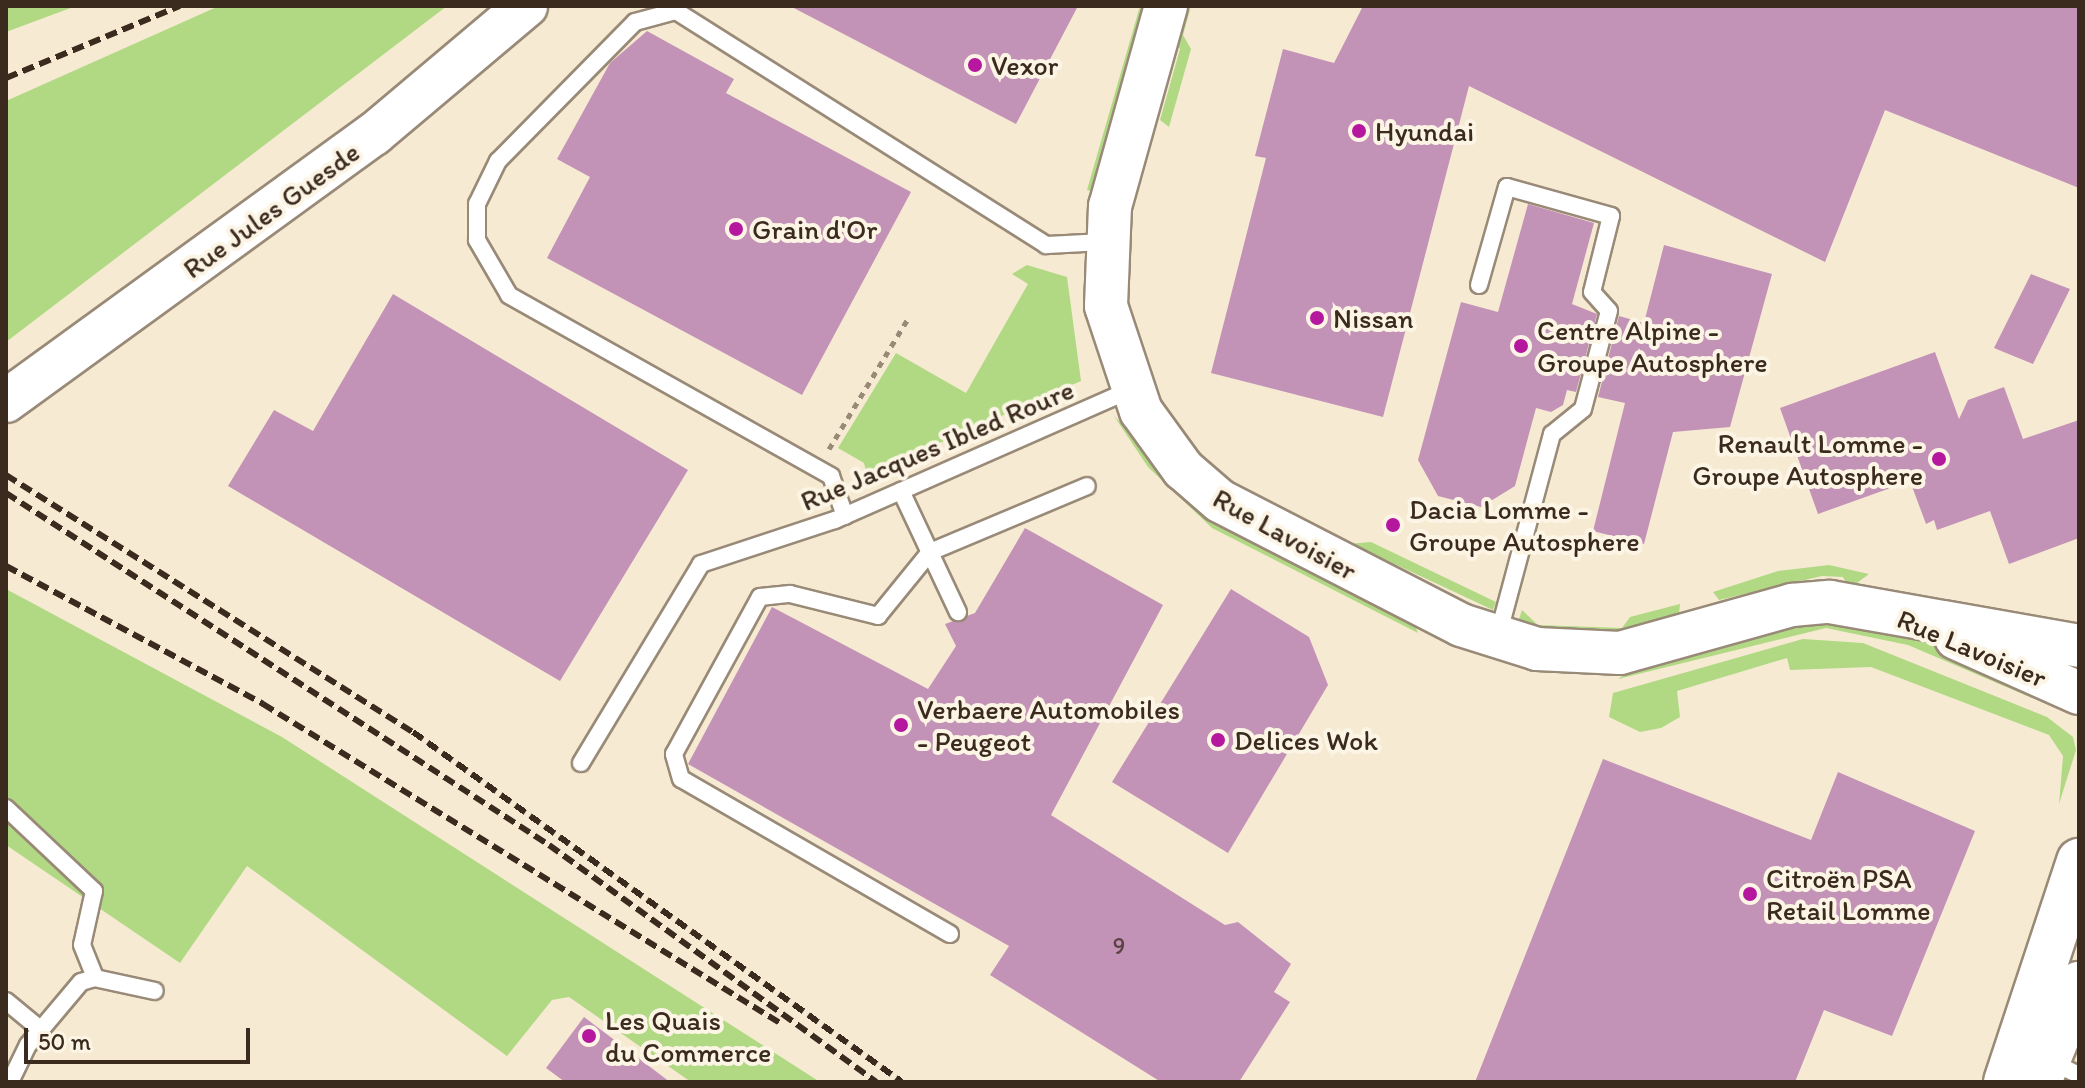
<!DOCTYPE html>
<meta charset="utf-8">
<style>
body{margin:0}
#map{position:relative;width:2085px;height:1088px;overflow:hidden;background:#f7ead3;font-family:Itim,sans-serif}
div>[style]{position:absolute}
.green>*{inset:0;background:#b1d984}
.building>*{inset:0;background:#c393b7}
.path>*{height:5px;margin-top:-2.5px;transform-origin:0;background:repeating-linear-gradient(90deg,#998a78 0 6px,transparent 0 12px)}
.roads{filter:drop-shadow(2px 0 #998a78) drop-shadow(-2px 0 #998a78) drop-shadow(0 2px #998a78) drop-shadow(0 -2px #998a78)}
.service>*{height:16px;margin:-8px;padding:0 8px;transform-origin:8px;border-radius:8px;background:#fff}
.tertiary>*{height:42px;margin:-21px;padding:0 21px;transform-origin:21px;border-radius:21px;background:#fff}
.primary>*{height:44px;margin:-22px;padding:0 22px;transform-origin:22px;border-radius:22px;background:#fff}
.rail>*{height:6px;margin-top:-3px;transform-origin:0;background:repeating-linear-gradient(90deg,#3b2a1e 0 12px,transparent 0 18px)}
.dots>*{width:22px;height:22px;translate:-50% -50%;box-sizing:border-box;border:4px solid #fcf5e5;border-radius:50%}
span{translate:-50% -50%;white-space:nowrap;text-align:center;line-height:1.15;-webkit-text-stroke:8px #fcf5e5;paint-order:stroke}
.number-label{font-size:24px;color:#5d4444}
.number-label span{-webkit-text-stroke-width:0}
.poi-label{font-size:28px;color:#3b2a1e}
.left{translate:0 -50%;text-align:left}
.right{translate:-100% -50%;text-align:right}
.street-label{font-size:28px;color:#3b2a1e}
.frame{position:absolute;inset:0;border:8px solid #3b2a1e;pointer-events:none}
.scale{position:absolute;left:24px;top:1028px;width:226px;height:36px;box-sizing:border-box;border:4px solid #3b2a1e;border-top:0;padding-left:10px;font-size:24px;line-height:28px;white-space:nowrap;color:#3b2a1e;-webkit-text-stroke:6px #fcf5e5;paint-order:stroke}
</style>
<div id="map">
<div class="green">
<div style="clip-path:polygon(6px 6px,76px 6px,6px 32px)"></div>
<div style="clip-path:polygon(219px 6px,447px 6px,6px 342px,6px 101px)"></div>
<div style="clip-path:polygon(1140px 6px,1147px 6px,1095px 192px,1087px 190px)"></div>
<div style="clip-path:polygon(1181px 6px,1191px 6px,1183px 35px,1191px 49px,1169px 127px,1160px 120px,1180px 49px,1173px 38px)"></div>
<div style="clip-path:polygon(1027px 265px,1067px 277px,1081px 381px,867px 475px,864px 463px,838px 448px,896px 353px,966px 393px,1028px 284px,1012px 274px)"></div>
<div style="clip-path:polygon(1114px 416px,1220px 522px,1412px 620px,1418px 633px,1212px 528px,1148px 467px)"></div>
<div style="clip-path:polygon(1371px 542px,1496px 602px,1493px 610px,1369px 552px,1354px 556px,1347px 544px)"></div>
<div style="clip-path:polygon(1829px 565px,1869px 574px,1849px 589px,1843px 577px,1822px 576px,1719px 600px,1713px 592px,1778px 571px)"></div>
<div style="clip-path:polygon(6px 589px,282px 737px,820px 1082px,691px 1082px,569px 997px,552px 1000px,507px 1056px,247px 866px,180px 963px,6px 845px)"></div>
<div style="clip-path:polygon(1680px 604px,1679px 614px,1637px 624px,1628px 637px,1532px 633px,1519px 619px,1522px 610px,1538px 625px,1622px 628px,1630px 617px)"></div>
<div style="clip-path:polygon(1828px 618px,1918px 638px,2036px 688px,2032px 698px,1908px 645px,1826px 628px,1618px 679px,1635px 667px,1759px 631px)"></div>
<div style="clip-path:polygon(1803px 639px,1863px 643px,2047px 717px,2073px 737px,2076px 750px,2059px 804px,2063px 756px,2049px 735px,1871px 667px,1790px 670px,1787px 658px,1677px 691px,1680px 717px,1661px 728px,1640px 732px,1609px 717px,1613px 693px)"></div>
</div>
<div class="building">
<div style="clip-path:polygon(790px 6px,1078px 6px,1016px 124px)"></div>
<div style="clip-path:polygon(1363px 6px,2079px 6px,2079px 188px,1885px 110px,1825px 262px,1469px 86px,1383px 417px,1211px 373px,1266px 158px,1255px 156px,1283px 49px,1334px 63px)"></div>
<div style="clip-path:polygon(647px 31px,734px 79px,726px 93px,911px 192px,802px 395px,547px 258px,590px 177px,557px 159px,610px 63px)"></div>
<div style="clip-path:polygon(1528px 204px,1594px 223px,1572px 304px,1597px 314px,1576px 392px,1567px 390px,1563px 405px,1551px 412px,1536px 408px,1515px 486px,1481px 507px,1438px 496px,1418px 460px,1461px 302px,1498px 312px)"></div>
<div style="clip-path:polygon(1664px 245px,1772px 274px,1730px 427px,1673px 432px,1644px 544px,1593px 531px,1625px 403px,1598px 397px,1619px 316px,1644px 323px)"></div>
<div style="clip-path:polygon(2031px 274px,2070px 289px,2033px 364px,1994px 348px)"></div>
<div style="clip-path:polygon(393px 294px,688px 470px,560px 681px,228px 486px,274px 410px,313px 431px)"></div>
<div style="clip-path:polygon(1935px 352px,1959px 419px,1968px 400px,2004px 387px,2023px 439px,2079px 420px,2079px 538px,2009px 564px,1990px 511px,1937px 530px,1934px 520px,1926px 524px,1910px 481px,1818px 514px,1780px 408px)"></div>
<div style="clip-path:polygon(1025px 528px,1163px 605px,1051px 815px,1225px 925px,1238px 922px,1291px 964px,1274px 992px,1290px 1002px,1239px 1082px,1161px 1082px,990px 975px,1009px 946px,688px 764px,772px 607px,928px 689px,956px 646px,945px 624px,975px 613px)"></div>
<div style="clip-path:polygon(1231px 589px,1309px 637px,1328px 685px,1228px 853px,1112px 782px)"></div>
<div style="clip-path:polygon(1603px 759px,1811px 840px,1838px 772px,1975px 831px,1892px 1036px,1824px 1010px,1795px 1082px,1475px 1082px)"></div>
<div style="clip-path:polygon(584px 1017px,670px 1082px,565px 1082px,546px 1068px)"></div>
</div>
<div class="path">
<div style="left:829px;top:449px;width:151px;rotate:-58.8deg"></div>
</div>
<div class="roads">
<div class="service">
<div style="left:1479px;top:285px;width:102px;rotate:-74.1deg"></div>
<div style="left:1507px;top:187px;width:108px;rotate:15.6deg"></div>
<div style="left:1611px;top:216px;width:78px;rotate:104deg"></div>
<div style="left:1592px;top:292px;width:25px;rotate:48deg"></div>
<div style="left:1609px;top:311px;width:101px;rotate:104.9deg"></div>
<div style="left:1583px;top:409px;width:40px;rotate:141deg"></div>
<div style="left:1552px;top:434px;width:208px;rotate:105deg"></div>
<div style="left:901px;top:491px;width:134px;rotate:64.8deg"></div>
<div style="left:845px;top:516px;width:42px;rotate:-109.3deg"></div>
<div style="left:831px;top:476px;width:369px;rotate:-150.7deg"></div>
<div style="left:509px;top:295px;width:64px;rotate:-120.2deg"></div>
<div style="left:477px;top:240px;width:36px;rotate:-90deg"></div>
<div style="left:477px;top:204px;width:48px;rotate:-64deg"></div>
<div style="left:498px;top:161px;width:195px;rotate:-45.4deg"></div>
<div style="left:635px;top:22px;width:42px;rotate:-15deg"></div>
<div style="left:676px;top:11px;width:438px;rotate:32.3deg"></div>
<div style="left:1046px;top:245px;width:59px;rotate:-2.9deg"></div>
<div style="left:581px;top:763px;width:232px;rotate:-58.9deg"></div>
<div style="left:701px;top:564px;width:141px;rotate:-18.2deg"></div>
<div style="left:835px;top:520px;width:322px;rotate:-23.8deg"></div>
<div style="left:6px;top:808px;width:121px;rotate:43.3deg"></div>
<div style="left:94px;top:891px;width:55px;rotate:102.5deg"></div>
<div style="left:82px;top:945px;width:35px;rotate:68deg"></div>
<div style="left:950px;top:934px;width:310px;rotate:-150deg"></div>
<div style="left:681px;top:779px;width:26px;rotate:-106deg"></div>
<div style="left:674px;top:754px;width:179px;rotate:-61.3deg"></div>
<div style="left:760px;top:597px;width:30px;rotate:-6deg"></div>
<div style="left:790px;top:594px;width:91px;rotate:14deg"></div>
<div style="left:878px;top:616px;width:82px;rotate:-50.9deg"></div>
<div style="left:930px;top:552px;width:170px;rotate:-22.8deg"></div>
<div style="left:6px;top:1001px;width:44px;rotate:39.5deg"></div>
<div style="left:2048px;top:1060px;width:34px;rotate:26deg"></div>
<div style="left:10px;top:1082px;width:41px;rotate:-64.1deg"></div>
<div style="left:28px;top:1045px;width:82px;rotate:-49.9deg"></div>
<div style="left:81px;top:982px;width:15px;rotate:-16deg"></div>
<div style="left:95px;top:978px;width:61px;rotate:12.2deg"></div>
</div>
<div class="tertiary">
<div style="left:1166px;top:6px;width:208px;rotate:105.6deg"></div>
<div style="left:1110px;top:206px;width:100px;rotate:92.3deg"></div>
<div style="left:1106px;top:306px;width:111px;rotate:71.6deg"></div>
<div style="left:1141px;top:411px;width:72px;rotate:54.1deg"></div>
<div style="left:1183px;top:469px;width:49px;rotate:40.9deg"></div>
<div style="left:1220px;top:501px;width:271px;rotate:27.2deg"></div>
<div style="left:1461px;top:625px;width:80px;rotate:17.5deg"></div>
<div style="left:1537px;top:649px;width:83px;rotate:2.8deg"></div>
<div style="left:1620px;top:653px;width:179px;rotate:-15.6deg"></div>
<div style="left:1792px;top:605px;width:38px;rotate:-5deg"></div>
<div style="left:1830px;top:602px;width:253px;rotate:10deg"></div>
<div style="left:6px;top:401px;width:455px;rotate:-36deg"></div>
<div style="left:374px;top:134px;width:199px;rotate:-40.1deg"></div>
<div style="left:1956px;top:638px;width:135px;rotate:24.1deg"></div>
</div>
<div class="primary">
<div style="left:2006px;top:1082px;width:233px;rotate:-71.7deg"></div>
<div style="left:2039px;top:1082px;width:106px;rotate:-67.8deg"></div>
</div>
</div>
<div class="rail">
<div style="left:6px;top:78px;width:188px;rotate:-22.5deg"></div>
<div style="left:6px;top:475px;width:481px;rotate:32.3deg"></div>
<div style="left:413px;top:732px;width:601px;rotate:35.59deg"></div>
<div style="left:6px;top:493px;width:647px;rotate:32.95deg"></div>
<div style="left:549px;top:845px;width:404px;rotate:35.9deg"></div>
<div style="left:6px;top:566px;width:292px;rotate:28.2deg"></div>
<div style="left:263px;top:704px;width:607px;rotate:31.68deg"></div>
</div>
<div class="dots">
<div style="left:975px;top:65px;background:#b5179e"></div>
<div style="left:1359px;top:131px;background:#b5179e"></div>
<div style="left:736px;top:229px;background:#b5179e"></div>
<div style="left:1317px;top:318px;background:#b5179e"></div>
<div style="left:1521px;top:346px;background:#b5179e"></div>
<div style="left:1939px;top:459px;background:#b5179e"></div>
<div style="left:1393px;top:525px;background:#b5179e"></div>
<div style="left:901px;top:725px;background:#b5179e"></div>
<div style="left:1218px;top:740px;background:#b5179e"></div>
<div style="left:1750px;top:894px;background:#b5179e"></div>
<div style="left:589px;top:1036px;background:#b5179e"></div>
</div>
<div class="number-label">
<span style="left:1119px;top:946px">9</span>
</div>
<div class="poi-label">
<span class="left" style="left:991px;top:65px">Vexor</span>
<span class="left" style="left:1375px;top:131px">Hyundai</span>
<span class="left" style="left:752px;top:229px">Grain d'Or</span>
<span class="left" style="left:1333px;top:318px">Nissan</span>
<span class="left" style="left:1537px;top:346px">Centre Alpine -<br>Groupe Autosphere</span>
<span class="right" style="left:1923px;top:459px">Renault Lomme -<br>Groupe Autosphere</span>
<span class="left" style="left:1409px;top:525px">Dacia Lomme -<br>Groupe Autosphere</span>
<span class="left" style="left:917px;top:725px">Verbaere Automobiles<br>- Peugeot</span>
<span class="left" style="left:1234px;top:740px">Delices Wok</span>
<span class="left" style="left:1766px;top:894px">Citroën PSA<br>Retail Lomme</span>
<span class="left" style="left:605px;top:1036px">Les Quais<br>du Commerce</span>
</div>
<div class="street-label">
<span style="left:271px;top:210px;rotate:-36deg">Rue Jules Guesde</span>
<span style="left:937px;top:445px;rotate:-23deg">Rue Jacques Ibled Roure</span>
<span style="left:1285px;top:534px;rotate:29deg">Rue Lavoisier</span>
<span style="left:1972px;top:648px;rotate:23deg">Rue Lavoisier</span>
</div>
<div class="frame"></div>
<div class="scale">50 m</div>
</div>
